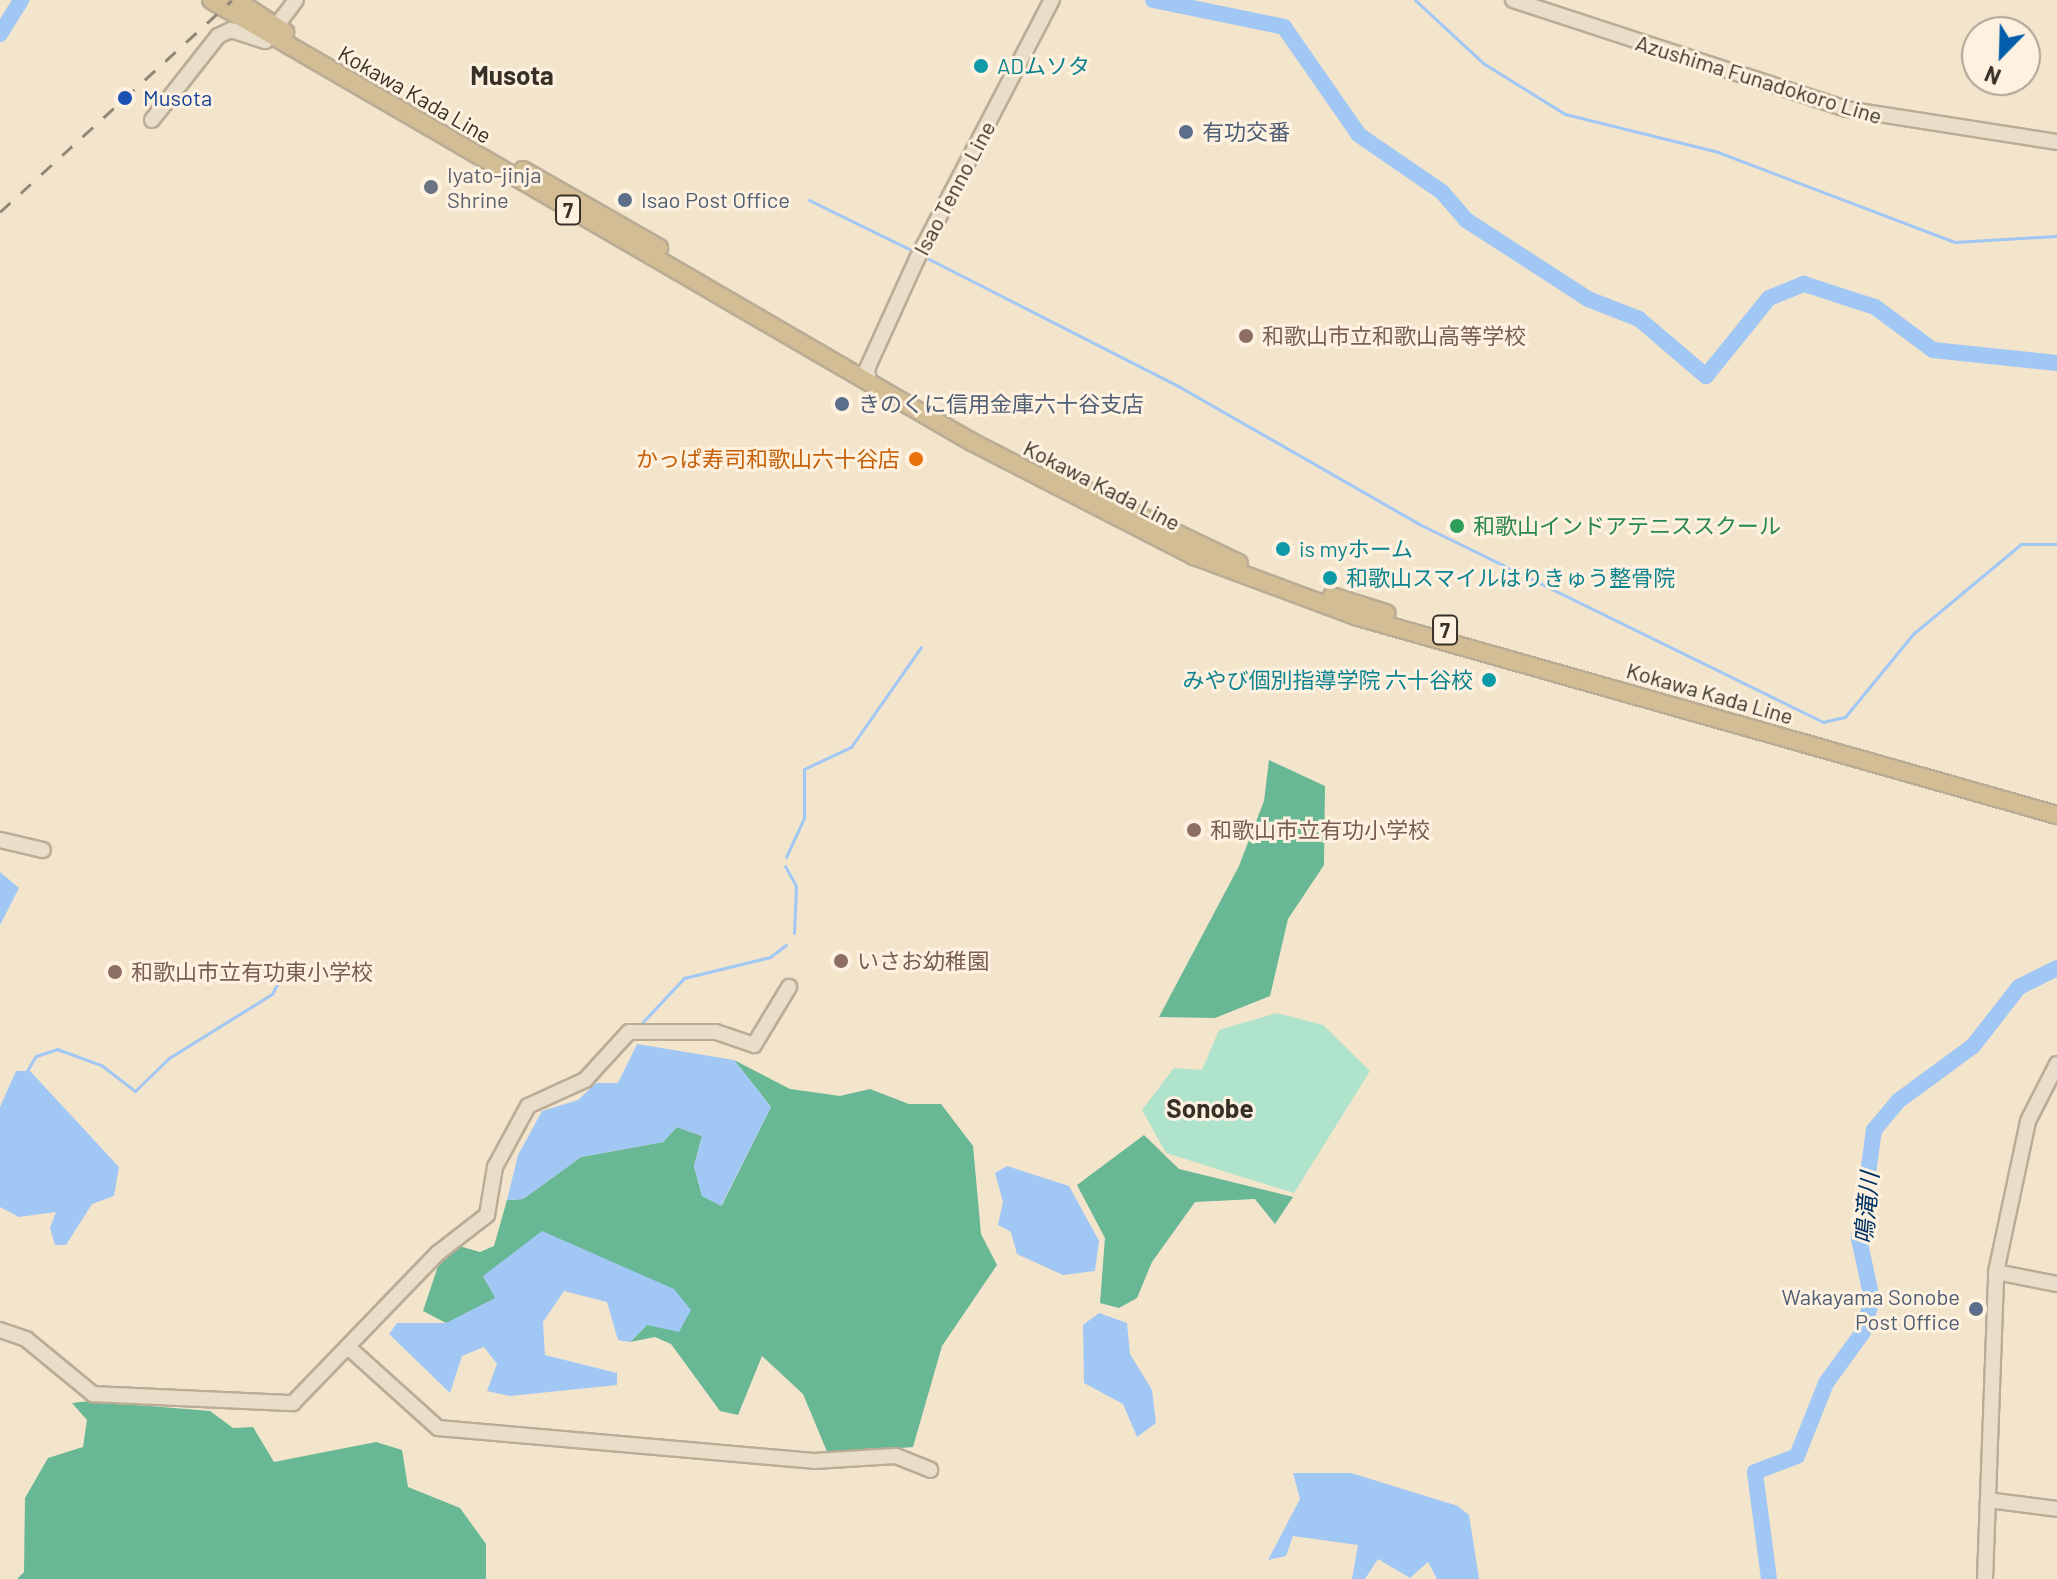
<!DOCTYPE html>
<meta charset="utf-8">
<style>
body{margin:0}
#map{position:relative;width:2057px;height:1579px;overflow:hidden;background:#f3e4cc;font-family:Barlow,"Noto Sans JP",sans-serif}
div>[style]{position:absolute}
.green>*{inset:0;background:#b0e3cb}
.forest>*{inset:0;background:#68b795}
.water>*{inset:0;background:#a1c7f4}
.stream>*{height:3px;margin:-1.5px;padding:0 1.5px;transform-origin:1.5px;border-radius:1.5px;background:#a1c7f4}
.river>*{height:16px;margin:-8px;padding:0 8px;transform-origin:8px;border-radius:8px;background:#a1c7f4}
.roads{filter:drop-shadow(2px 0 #bbac96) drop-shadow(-2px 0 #bbac96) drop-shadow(0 2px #bbac96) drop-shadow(0 -2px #bbac96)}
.secondary>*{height:14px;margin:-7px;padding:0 7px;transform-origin:7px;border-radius:7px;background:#e9dec9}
.primary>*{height:16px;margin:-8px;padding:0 8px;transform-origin:8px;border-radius:8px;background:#d3bd94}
.rail>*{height:3px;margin-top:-1.5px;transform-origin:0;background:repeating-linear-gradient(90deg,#938878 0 14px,transparent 0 28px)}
.dots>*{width:22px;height:22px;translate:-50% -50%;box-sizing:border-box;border:4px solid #fef1df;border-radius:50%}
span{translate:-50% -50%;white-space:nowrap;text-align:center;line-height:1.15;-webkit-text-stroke:6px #fef1df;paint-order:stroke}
.shield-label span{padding:2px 6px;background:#fef1df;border:2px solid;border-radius:6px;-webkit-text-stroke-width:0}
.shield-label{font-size:20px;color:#363027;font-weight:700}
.culture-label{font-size:22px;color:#0d838f}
.left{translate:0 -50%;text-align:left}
.right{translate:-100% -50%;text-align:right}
.street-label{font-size:22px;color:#363027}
.transit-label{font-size:22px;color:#164399}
.service-label{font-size:22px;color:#4e5e75}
.worship-label{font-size:22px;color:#5b616d}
.education-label{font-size:22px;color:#785e54}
.food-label{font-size:22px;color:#c56008}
.leisure-label{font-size:22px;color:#27864d}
.water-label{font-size:24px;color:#013466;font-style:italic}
.quarter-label{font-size:26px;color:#363027;font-weight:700}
.north{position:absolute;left:1961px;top:16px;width:80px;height:80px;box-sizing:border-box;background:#fef1df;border:2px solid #aea495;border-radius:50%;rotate:203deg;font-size:22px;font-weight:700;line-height:32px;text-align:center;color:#363027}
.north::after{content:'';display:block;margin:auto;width:28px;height:36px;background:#025dab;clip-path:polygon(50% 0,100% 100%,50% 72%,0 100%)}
</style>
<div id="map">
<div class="green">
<div style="clip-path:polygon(1277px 1013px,1323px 1025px,1370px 1071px,1294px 1193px,1166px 1153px,1142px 1110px,1174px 1068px,1202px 1070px,1219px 1030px)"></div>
</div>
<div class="forest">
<div style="clip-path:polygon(1269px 760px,1325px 786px,1324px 865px,1288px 919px,1270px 996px,1215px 1018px,1159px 1017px,1239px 866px,1264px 801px)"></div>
<div style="clip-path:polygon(734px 1060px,790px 1089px,840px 1096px,870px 1089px,909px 1104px,941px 1104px,973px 1146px,981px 1234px,997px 1265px,942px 1346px,913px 1447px,828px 1454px,803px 1394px,762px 1356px,738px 1415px,720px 1411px,671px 1344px,655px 1337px,630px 1342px,647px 1325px,691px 1310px,483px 1276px,496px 1298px,467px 1316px,446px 1323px,423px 1311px,438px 1266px,459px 1246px,480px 1252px,494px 1246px,507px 1200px,523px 1199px,581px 1157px,663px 1142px,677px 1127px,702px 1136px,694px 1166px,702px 1196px,722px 1205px,771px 1107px)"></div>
<div style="clip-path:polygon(1144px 1135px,1179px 1169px,1293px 1197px,1275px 1224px,1255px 1199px,1195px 1202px,1152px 1262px,1137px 1298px,1119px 1308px,1100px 1303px,1105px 1238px,1077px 1185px)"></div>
<div style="clip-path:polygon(90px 1401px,210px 1411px,233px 1428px,253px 1427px,274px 1462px,376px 1442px,402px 1450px,408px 1487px,460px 1508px,486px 1544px,486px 1579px,17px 1579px,24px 1572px,25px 1498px,48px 1458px,83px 1447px,87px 1420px,72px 1403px)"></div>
</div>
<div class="water">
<div style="clip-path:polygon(0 872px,19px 888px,0 925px)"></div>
<div style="clip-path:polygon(637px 1044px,734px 1060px,771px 1107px,721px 1206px,702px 1196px,694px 1166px,702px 1136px,677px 1127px,663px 1142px,581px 1157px,523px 1199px,507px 1200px,518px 1155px,542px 1111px,578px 1100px,596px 1083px,618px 1083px)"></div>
<div style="clip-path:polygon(16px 1071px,30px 1071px,119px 1167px,114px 1196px,92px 1204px,66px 1245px,55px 1245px,50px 1228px,56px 1212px,19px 1217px,0 1207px,0 1107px)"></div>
<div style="clip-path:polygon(1007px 1166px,1069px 1186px,1099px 1241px,1095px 1271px,1063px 1275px,1017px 1254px,1011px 1232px,998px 1225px,1003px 1202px,995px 1173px)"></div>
<div style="clip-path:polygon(542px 1231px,674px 1289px,691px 1310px,679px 1332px,647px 1325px,630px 1342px,618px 1340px,607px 1302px,564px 1291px,543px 1322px,545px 1355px,617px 1373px,617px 1385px,510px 1396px,487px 1391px,497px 1364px,484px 1347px,462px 1356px,450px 1393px,389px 1334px,397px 1323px,446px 1323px,495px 1298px,483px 1276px)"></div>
<div style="clip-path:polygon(1099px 1313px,1127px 1323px,1130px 1354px,1152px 1390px,1156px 1423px,1137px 1437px,1123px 1404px,1084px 1383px,1083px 1325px)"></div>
<div style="clip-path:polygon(1293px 1473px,1351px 1473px,1458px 1506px,1469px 1515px,1479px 1579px,1437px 1579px,1428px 1562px,1410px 1578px,1378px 1559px,1365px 1579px,1352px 1579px,1358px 1545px,1293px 1536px,1286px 1556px,1268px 1560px,1300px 1499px)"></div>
</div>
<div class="stream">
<div style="left:1415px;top:0;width:93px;rotate:42.8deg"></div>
<div style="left:1483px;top:63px;width:97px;rotate:31.9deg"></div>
<div style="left:1565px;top:114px;width:154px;rotate:13.9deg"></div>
<div style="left:1715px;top:151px;width:257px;rotate:20.8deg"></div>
<div style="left:1955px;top:242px;width:102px;rotate:-3.4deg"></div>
<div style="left:809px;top:200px;width:118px;rotate:26.1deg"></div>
<div style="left:925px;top:257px;width:286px;rotate:27deg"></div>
<div style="left:1180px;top:387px;width:275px;rotate:29.8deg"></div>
<div style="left:1419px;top:524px;width:450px;rotate:26.1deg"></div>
<div style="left:1823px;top:722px;width:23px;rotate:-13deg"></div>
<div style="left:1845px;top:717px;width:107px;rotate:-50.7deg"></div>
<div style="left:1913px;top:634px;width:141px;rotate:-39.8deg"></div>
<div style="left:2021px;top:544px;width:36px"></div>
<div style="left:786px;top:857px;width:43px;rotate:-65.2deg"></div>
<div style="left:804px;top:818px;width:49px;rotate:-90deg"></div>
<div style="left:804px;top:769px;width:52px;rotate:-25.1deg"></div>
<div style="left:851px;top:747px;width:122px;rotate:-55deg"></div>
<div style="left:785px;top:866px;width:23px;rotate:61deg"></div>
<div style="left:796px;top:886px;width:47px;rotate:92.4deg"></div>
<div style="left:639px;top:1026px;width:66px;rotate:-46.8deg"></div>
<div style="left:684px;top:978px;width:89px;rotate:-13.7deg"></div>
<div style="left:770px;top:957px;width:20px;rotate:-37deg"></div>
<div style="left:25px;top:1074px;width:21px;rotate:-59deg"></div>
<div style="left:36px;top:1056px;width:22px;rotate:-18deg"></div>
<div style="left:57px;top:1049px;width:47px;rotate:20deg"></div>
<div style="left:101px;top:1065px;width:43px;rotate:37.4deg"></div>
<div style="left:135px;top:1091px;width:47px;rotate:-44.1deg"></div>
<div style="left:169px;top:1058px;width:121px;rotate:-31.9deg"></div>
<div style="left:272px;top:994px;width:29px;rotate:-63deg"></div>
</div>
<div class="river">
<div style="left:1153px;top:0;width:134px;rotate:11.6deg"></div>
<div style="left:1284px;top:27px;width:131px;rotate:55.2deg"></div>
<div style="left:1359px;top:135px;width:101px;rotate:34.5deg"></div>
<div style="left:1442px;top:192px;width:37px;rotate:49deg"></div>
<div style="left:1466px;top:220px;width:145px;rotate:32.9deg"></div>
<div style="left:1588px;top:299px;width:55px;rotate:21.4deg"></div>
<div style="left:1639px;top:319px;width:88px;rotate:40.4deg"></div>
<div style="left:1706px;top:376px;width:100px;rotate:-51.1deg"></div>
<div style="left:1769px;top:298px;width:38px;rotate:-22deg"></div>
<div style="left:1804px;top:284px;width:75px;rotate:17.9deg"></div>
<div style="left:1875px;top:307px;width:72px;rotate:36.6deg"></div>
<div style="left:1933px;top:350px;width:125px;rotate:6deg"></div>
<div style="left:0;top:34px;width:40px;rotate:-58deg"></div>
<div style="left:1769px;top:1579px;width:108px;rotate:-97.5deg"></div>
<div style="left:1755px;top:1472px;width:45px;rotate:-20.9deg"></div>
<div style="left:1797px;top:1456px;width:79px;rotate:-68.3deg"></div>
<div style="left:1826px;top:1383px;width:63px;rotate:-54deg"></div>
<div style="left:1863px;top:1332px;width:34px;rotate:-75deg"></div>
<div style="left:1872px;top:1299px;width:61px;rotate:-102.2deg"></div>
<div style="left:1859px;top:1239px;width:110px;rotate:-82.2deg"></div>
<div style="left:1874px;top:1130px;width:38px;rotate:-50deg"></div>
<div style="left:1898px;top:1101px;width:93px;rotate:-36.3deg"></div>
<div style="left:1973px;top:1046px;width:75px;rotate:-52.1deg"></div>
<div style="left:2019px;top:987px;width:42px;rotate:-26.6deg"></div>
</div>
<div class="roads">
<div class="secondary">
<div style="left:1513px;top:0;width:350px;rotate:18.1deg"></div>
<div style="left:1846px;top:109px;width:214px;rotate:8.9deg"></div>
<div style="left:152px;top:120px;width:107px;rotate:-51.8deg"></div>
<div style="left:218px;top:36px;width:14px;rotate:-25deg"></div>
<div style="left:231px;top:30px;width:36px;rotate:18deg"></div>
<div style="left:265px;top:41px;width:51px;rotate:-52.9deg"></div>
<div style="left:869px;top:381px;width:12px;rotate:-99deg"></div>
<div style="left:867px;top:369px;width:121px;rotate:-65.6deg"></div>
<div style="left:917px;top:259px;width:292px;rotate:-62.5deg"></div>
<div style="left:0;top:840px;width:44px;rotate:13.1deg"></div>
<div style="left:1996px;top:1272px;width:62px;rotate:11.1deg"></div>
<div style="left:0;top:1330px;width:28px;rotate:19deg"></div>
<div style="left:26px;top:1339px;width:87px;rotate:39.4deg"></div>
<div style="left:93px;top:1394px;width:200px;rotate:2.6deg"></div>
<div style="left:293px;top:1403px;width:209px;rotate:-46deg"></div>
<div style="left:438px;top:1253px;width:62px;rotate:-37.8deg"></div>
<div style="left:487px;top:1215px;width:49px;rotate:-80.5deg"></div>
<div style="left:495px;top:1167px;width:69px;rotate:-61.6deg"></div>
<div style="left:528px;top:1106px;width:63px;rotate:-24.5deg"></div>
<div style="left:585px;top:1080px;width:65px;rotate:-47.5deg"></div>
<div style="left:629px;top:1032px;width:87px"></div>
<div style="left:716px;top:1032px;width:40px;rotate:18.9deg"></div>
<div style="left:754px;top:1045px;width:68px;rotate:-58.9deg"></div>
<div style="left:348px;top:1347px;width:121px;rotate:42deg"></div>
<div style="left:438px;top:1428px;width:377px;rotate:5deg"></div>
<div style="left:814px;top:1461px;width:82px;rotate:-3.5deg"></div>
<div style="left:896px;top:1456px;width:37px;rotate:22deg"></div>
<div style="left:1988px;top:1500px;width:70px;rotate:7.4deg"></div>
<div style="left:1985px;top:1579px;width:307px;rotate:-87.9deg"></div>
<div style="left:1996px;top:1272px;width:154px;rotate:-78deg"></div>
<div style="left:2028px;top:1121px;width:64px;rotate:-63deg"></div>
</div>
<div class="primary">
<div style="left:211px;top:0;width:880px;rotate:30.15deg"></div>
<div style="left:972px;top:442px;width:250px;rotate:27.2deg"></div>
<div style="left:1194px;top:556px;width:175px;rotate:20.4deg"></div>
<div style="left:1358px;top:617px;width:727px;rotate:15.82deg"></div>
<div style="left:236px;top:0;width:59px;rotate:33.1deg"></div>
<div style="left:523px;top:170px;width:157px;rotate:29.8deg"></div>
<div style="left:1050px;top:473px;width:209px;rotate:25.5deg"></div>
<div style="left:1332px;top:596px;width:57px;rotate:17.5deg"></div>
</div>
</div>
<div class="rail">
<div style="left:0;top:212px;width:314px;rotate:-42.4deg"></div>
</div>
<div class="dots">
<div style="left:981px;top:66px;background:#0f9aa8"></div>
<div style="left:125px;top:98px;background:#1a4fb4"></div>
<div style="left:1186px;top:132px;background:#5c6f8a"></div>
<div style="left:431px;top:187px;background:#6b7280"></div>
<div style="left:625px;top:200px;background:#5c6f8a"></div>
<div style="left:1246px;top:336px;background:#8d6e63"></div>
<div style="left:842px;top:404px;background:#5c6f8a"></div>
<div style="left:916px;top:459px;background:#e8710a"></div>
<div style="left:1457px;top:526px;background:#2e9e5b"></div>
<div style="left:1283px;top:549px;background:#0f9aa8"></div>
<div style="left:1330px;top:578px;background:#0f9aa8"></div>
<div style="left:1489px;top:680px;background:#0f9aa8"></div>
<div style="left:1194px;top:830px;background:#8d6e63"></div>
<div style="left:841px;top:961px;background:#8d6e63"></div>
<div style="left:115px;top:972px;background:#8d6e63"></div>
<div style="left:1976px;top:1309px;background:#5c6f8a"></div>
</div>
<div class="shield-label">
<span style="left:568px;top:210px">7</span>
<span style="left:1445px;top:630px">7</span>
</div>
<div class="culture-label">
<span class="left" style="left:997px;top:66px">ADムソタ</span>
<span class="left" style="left:1299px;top:549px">is myホーム</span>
<span class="left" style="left:1346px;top:578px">和歌山スマイルはりきゅう整骨院</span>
<span class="right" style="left:1473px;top:680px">みやび個別指導学院 六十谷校</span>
</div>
<div class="street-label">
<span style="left:1759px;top:79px;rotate:17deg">Azushima Funadokoro Line</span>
<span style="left:415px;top:94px;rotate:30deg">Kokawa Kada Line</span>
<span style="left:954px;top:188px;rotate:-62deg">Isao Tenno Line</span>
<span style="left:1102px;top:485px;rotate:27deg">Kokawa Kada Line</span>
<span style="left:1710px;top:693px;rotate:16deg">Kokawa Kada Line</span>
</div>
<div class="transit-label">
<span class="left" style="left:143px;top:98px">Musota</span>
</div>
<div class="service-label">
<span class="left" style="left:1202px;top:132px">有功交番</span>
<span class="left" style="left:641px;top:200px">Isao Post Office</span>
<span class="left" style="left:858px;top:404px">きのくに信用金庫六十谷支店</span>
<span class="right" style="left:1960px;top:1309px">Wakayama Sonobe<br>Post Office</span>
</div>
<div class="worship-label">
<span class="left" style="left:447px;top:187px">Iyato-jinja<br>Shrine</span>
</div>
<div class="education-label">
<span class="left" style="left:1262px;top:336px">和歌山市立和歌山高等学校</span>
<span class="left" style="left:1210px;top:830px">和歌山市立有功小学校</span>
<span class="left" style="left:857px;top:961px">いさお幼稚園</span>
<span class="left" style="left:131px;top:972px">和歌山市立有功東小学校</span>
</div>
<div class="food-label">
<span class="right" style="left:900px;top:459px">かっぱ寿司和歌山六十谷店</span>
</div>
<div class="leisure-label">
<span class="left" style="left:1473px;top:526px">和歌山インドアテニススクール</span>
</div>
<div class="water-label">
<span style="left:1866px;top:1208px;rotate:-85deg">鳴滝川</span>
</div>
<div class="quarter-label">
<span style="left:512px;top:75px">Musota</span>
<span style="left:1210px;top:1108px">Sonobe</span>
</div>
<div class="north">N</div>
</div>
